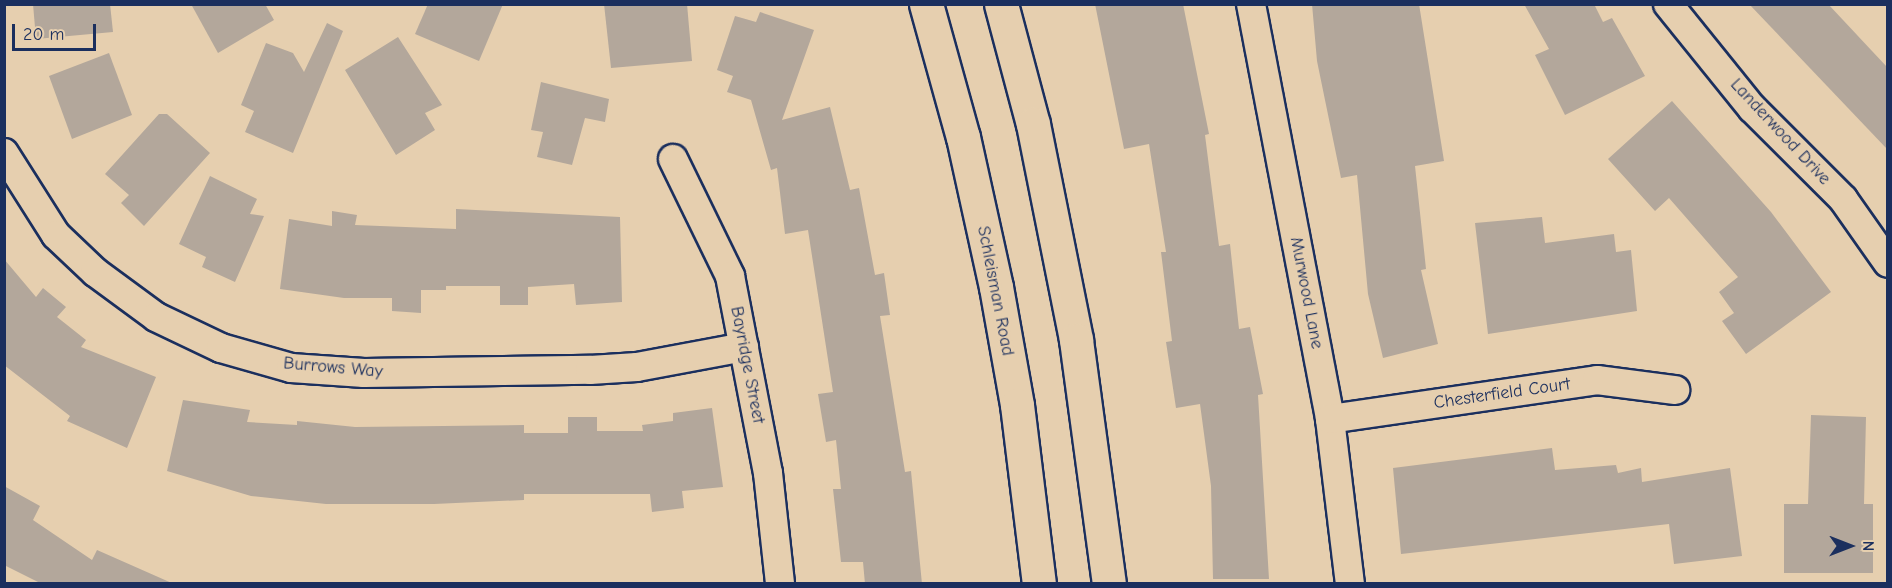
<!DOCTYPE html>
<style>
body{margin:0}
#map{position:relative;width:1892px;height:588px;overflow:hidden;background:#e6cfaf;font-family:"Comic Neue",sans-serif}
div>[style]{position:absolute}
.building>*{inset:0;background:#b3a79b}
.roads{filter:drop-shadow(2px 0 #1b2f5e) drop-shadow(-2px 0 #1b2f5e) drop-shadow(0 2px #1b2f5e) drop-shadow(0 -2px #1b2f5e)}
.minor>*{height:28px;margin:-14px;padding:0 14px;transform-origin:14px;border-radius:14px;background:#e6cfaf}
.major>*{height:33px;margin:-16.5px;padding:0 16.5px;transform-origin:16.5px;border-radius:16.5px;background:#e6cfaf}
span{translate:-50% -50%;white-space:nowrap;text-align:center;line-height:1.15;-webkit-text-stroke:5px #e6cfaf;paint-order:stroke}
.street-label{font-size:18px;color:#1b2f5e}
.frame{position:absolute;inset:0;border:6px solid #1b2f5e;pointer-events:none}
.north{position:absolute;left:1820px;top:516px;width:60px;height:60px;-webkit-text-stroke:4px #e6cfaf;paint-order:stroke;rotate:90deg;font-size:16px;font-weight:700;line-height:24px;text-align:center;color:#1b2f5e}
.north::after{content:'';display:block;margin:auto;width:21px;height:27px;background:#1b2f5e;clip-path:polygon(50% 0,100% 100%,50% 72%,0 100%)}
.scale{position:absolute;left:12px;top:24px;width:84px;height:27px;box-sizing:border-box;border:3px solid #1b2f5e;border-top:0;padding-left:8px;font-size:18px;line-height:21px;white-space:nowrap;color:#1b2f5e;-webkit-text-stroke:4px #e6cfaf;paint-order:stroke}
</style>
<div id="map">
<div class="building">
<div style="clip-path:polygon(33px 4px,110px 4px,113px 32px,36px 39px)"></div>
<div style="clip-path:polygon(191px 4px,265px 4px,274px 20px,218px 53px)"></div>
<div style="clip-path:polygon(428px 4px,503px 4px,479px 61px,415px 34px)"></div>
<div style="clip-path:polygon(604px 4px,687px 4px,692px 61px,611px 68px)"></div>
<div style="clip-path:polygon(1095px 4px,1183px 4px,1209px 134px,1205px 135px,1219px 246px,1230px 244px,1239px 329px,1250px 327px,1263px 394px,1258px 395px,1269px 579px,1213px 579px,1211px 486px,1200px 404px,1176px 408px,1166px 342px,1172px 341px,1161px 252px,1166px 252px,1149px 144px,1124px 149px)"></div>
<div style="clip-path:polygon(1312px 4px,1419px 4px,1444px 161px,1415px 166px,1426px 269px,1421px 270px,1438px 344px,1383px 358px,1368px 294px,1357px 175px,1341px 178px,1317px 61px)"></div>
<div style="clip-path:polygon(1524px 4px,1594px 4px,1603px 22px,1612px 18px,1645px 76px,1565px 115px,1535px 55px,1549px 49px)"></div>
<div style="clip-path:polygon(1749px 4px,1828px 4px,1887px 67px,1887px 149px)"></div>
<div style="clip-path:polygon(760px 12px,814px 30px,782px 120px,830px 107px,850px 190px,859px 188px,875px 275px,884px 273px,890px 315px,880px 316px,905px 472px,911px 471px,922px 584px,865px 584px,863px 562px,841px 562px,833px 489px,841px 489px,836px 440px,826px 442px,818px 394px,833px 392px,808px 230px,785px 234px,777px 168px,771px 170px,751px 100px,727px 92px,733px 76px,717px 70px,735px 16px,756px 22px)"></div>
<div style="clip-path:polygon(327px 23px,343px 31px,293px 153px,245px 132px,254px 111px,241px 105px,266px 43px,293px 53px,304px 72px)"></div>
<div style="clip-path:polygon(398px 37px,442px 105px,425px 113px,435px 130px,396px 155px,345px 70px)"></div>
<div style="clip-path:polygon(109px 53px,132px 115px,72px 139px,49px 76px)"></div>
<div style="clip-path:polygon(541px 82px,609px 99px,605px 122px,585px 118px,572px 165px,537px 157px,543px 132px,531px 130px)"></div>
<div style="clip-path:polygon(1672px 101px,1771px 212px,1831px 292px,1746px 354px,1722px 321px,1734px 313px,1719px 292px,1738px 277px,1669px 198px,1655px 211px,1608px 159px)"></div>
<div style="clip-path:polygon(159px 114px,167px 114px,210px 153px,144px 226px,121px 203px,129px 195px,105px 174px)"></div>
<div style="clip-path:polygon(210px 176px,257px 199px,250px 214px,264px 216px,235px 282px,202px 267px,206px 257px,179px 244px)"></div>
<div style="clip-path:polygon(456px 209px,620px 217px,622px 302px,576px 305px,574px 284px,528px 287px,528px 305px,500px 305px,500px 286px,446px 286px,446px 290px,421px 290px,421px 313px,392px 311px,392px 298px,344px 298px,280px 289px,289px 219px,332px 226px,332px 211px,357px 215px,355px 225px,456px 229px)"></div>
<div style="clip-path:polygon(1542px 217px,1545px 243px,1614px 234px,1616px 252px,1631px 250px,1637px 311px,1488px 334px,1475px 223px)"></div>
<div style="clip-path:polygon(4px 259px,36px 297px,43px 288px,66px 307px,57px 317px,86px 340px,81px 347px,156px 377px,127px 448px,67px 421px,70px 416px,4px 365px)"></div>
<div style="clip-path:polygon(183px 400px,250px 410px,247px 422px,297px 425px,297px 421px,355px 427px,524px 425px,524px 433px,568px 433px,568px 417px,597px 417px,597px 431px,643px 431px,642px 425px,673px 421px,673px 413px,712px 408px,723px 487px,682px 491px,684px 508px,652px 512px,650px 494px,524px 494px,524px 500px,434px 504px,326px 504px,251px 496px,167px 471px)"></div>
<div style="clip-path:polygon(1811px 415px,1866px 417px,1864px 504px,1873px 504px,1873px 573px,1784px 573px,1784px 504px,1808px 504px)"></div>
<div style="clip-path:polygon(1552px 448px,1555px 470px,1616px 465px,1618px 473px,1641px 468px,1642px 482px,1730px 468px,1742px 556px,1674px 564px,1669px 524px,1401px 554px,1393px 468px)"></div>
<div style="clip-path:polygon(4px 486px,40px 506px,33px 520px,92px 560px,97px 550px,174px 584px,42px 584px,4px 565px)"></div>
</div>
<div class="roads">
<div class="minor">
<div style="left:1251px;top:4px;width:422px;rotate:79.2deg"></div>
<div style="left:1330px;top:419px;width:166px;rotate:83.1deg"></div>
<div style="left:1668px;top:4px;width:134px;rotate:51.1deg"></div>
<div style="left:1752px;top:108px;width:129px;rotate:45deg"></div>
<div style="left:1843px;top:199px;width:78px;rotate:54.9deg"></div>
<div style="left:4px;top:153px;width:97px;rotate:57.6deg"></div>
<div style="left:56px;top:235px;width:54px;rotate:43.5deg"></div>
<div style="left:95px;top:272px;width:76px;rotate:36.4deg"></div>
<div style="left:156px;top:317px;width:72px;rotate:25.5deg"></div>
<div style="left:221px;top:348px;width:73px;rotate:15.9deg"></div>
<div style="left:291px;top:368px;width:73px;rotate:3.9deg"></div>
<div style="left:364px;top:373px;width:226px;rotate:-0.8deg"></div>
<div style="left:590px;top:370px;width:47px;rotate:-3.7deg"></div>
<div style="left:637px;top:367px;width:109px;rotate:-10.6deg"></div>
<div style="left:673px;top:159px;width:130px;rotate:64deg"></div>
<div style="left:730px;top:276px;width:201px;rotate:79.1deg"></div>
<div style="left:768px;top:473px;width:112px;rotate:83.8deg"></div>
<div style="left:1330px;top:419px;width:270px;rotate:-8.3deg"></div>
<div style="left:1597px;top:380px;width:79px;rotate:7.3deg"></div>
</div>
<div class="major">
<div style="left:926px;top:4px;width:138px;rotate:74.5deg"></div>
<div style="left:963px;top:137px;width:154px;rotate:77.6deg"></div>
<div style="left:996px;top:287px;width:120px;rotate:79.9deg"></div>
<div style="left:1017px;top:405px;width:180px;rotate:83deg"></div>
<div style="left:1001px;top:4px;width:124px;rotate:75.1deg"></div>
<div style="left:1033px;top:124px;width:220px;rotate:78.7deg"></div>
<div style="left:1076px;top:340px;width:246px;rotate:82.3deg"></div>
</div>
</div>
<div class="street-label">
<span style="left:1780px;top:132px;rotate:47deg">Landerwood Drive</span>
<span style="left:995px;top:291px;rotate:79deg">Schleisman Road</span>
<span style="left:1306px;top:293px;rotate:79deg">Murwood Lane</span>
<span style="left:747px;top:365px;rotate:79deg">Bayridge Street</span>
<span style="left:333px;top:368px;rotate:5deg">Burrows Way</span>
<span style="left:1502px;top:394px;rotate:-8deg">Chesterfield Court</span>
</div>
<div class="frame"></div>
<div class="north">N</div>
<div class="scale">20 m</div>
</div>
